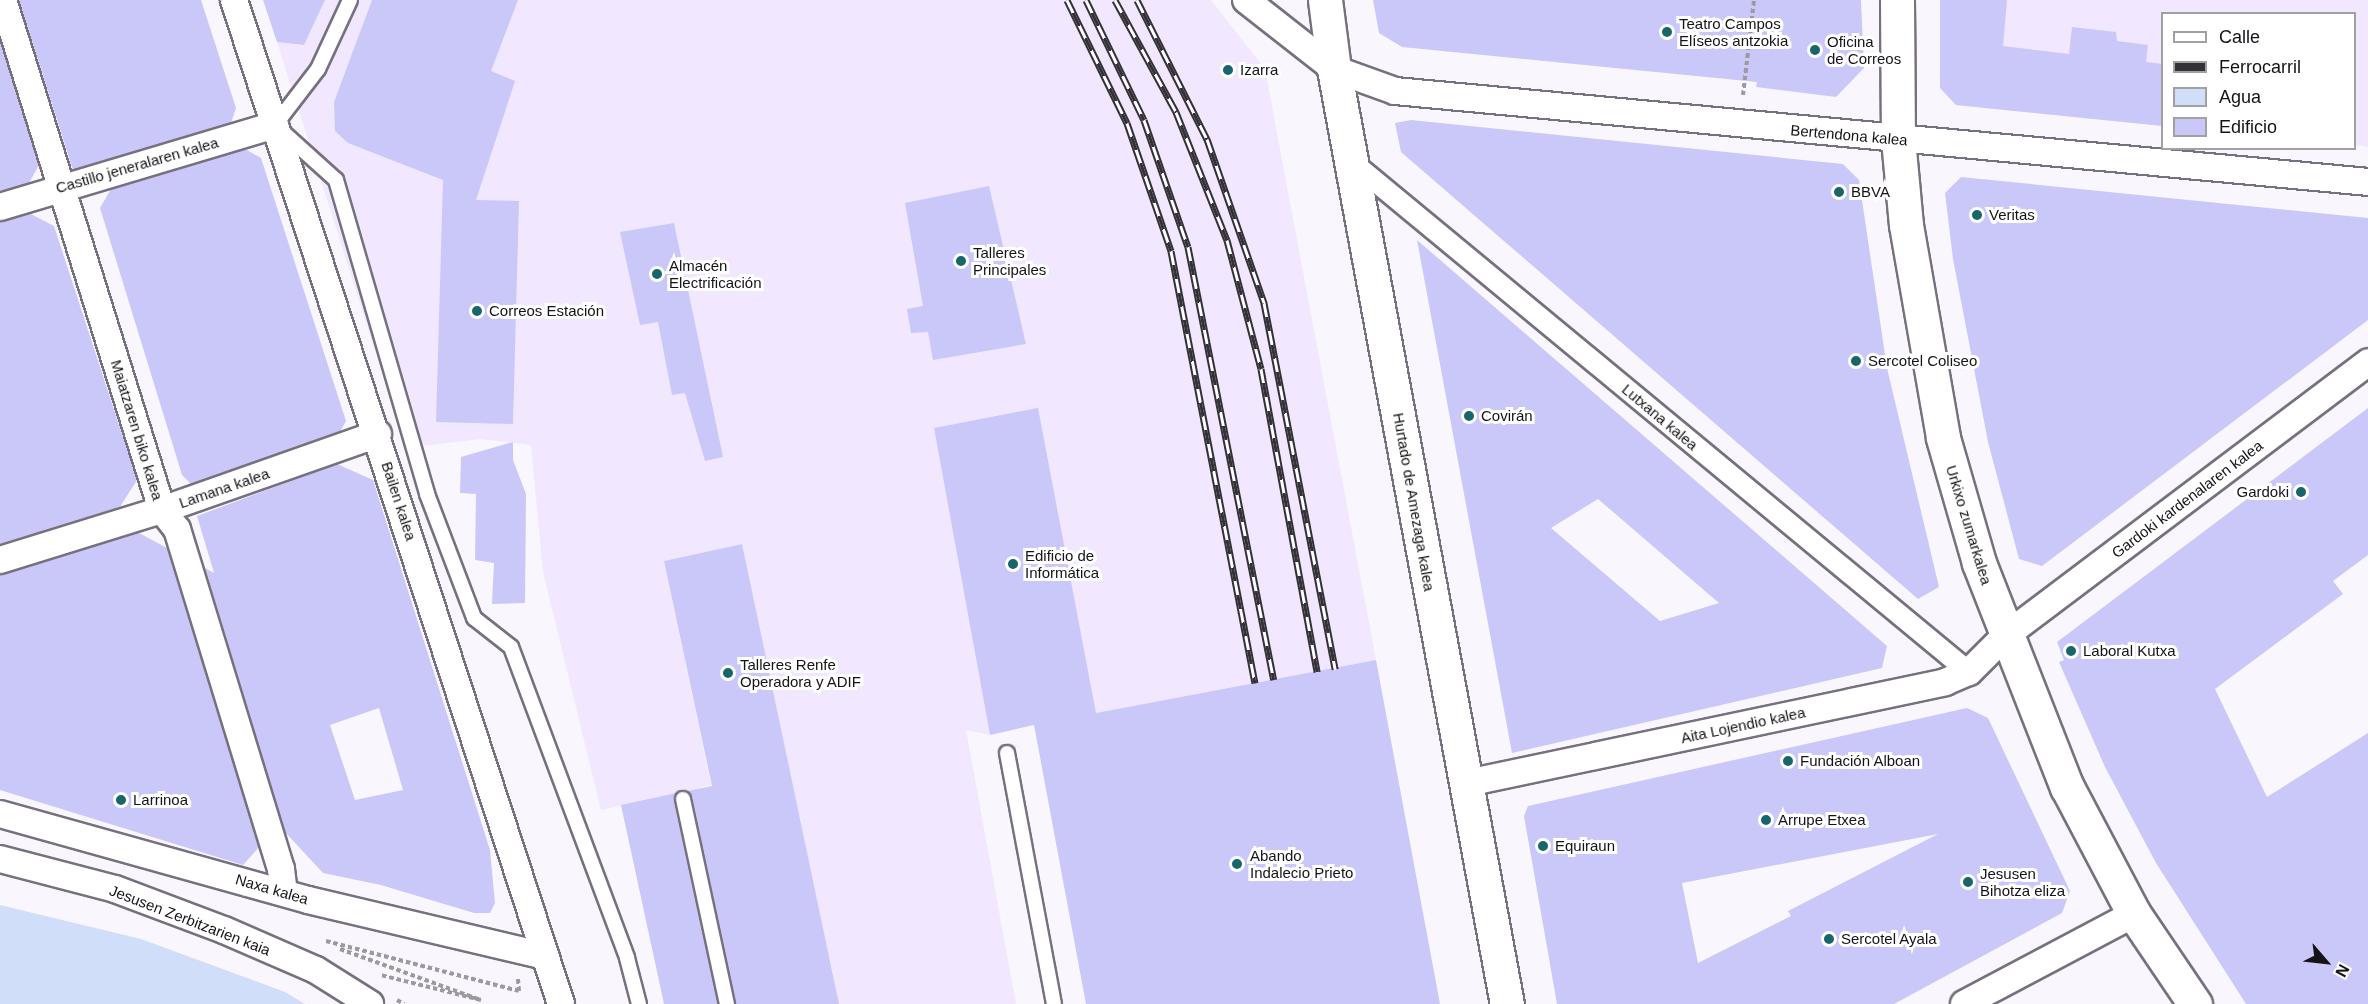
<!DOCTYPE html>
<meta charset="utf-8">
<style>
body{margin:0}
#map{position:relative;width:2368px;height:1004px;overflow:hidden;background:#f9f6fd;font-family:Helvetica,sans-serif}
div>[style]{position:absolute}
.built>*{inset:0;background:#f1e7fe}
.water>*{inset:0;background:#d1def9}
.building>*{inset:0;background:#c9c8f9}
.path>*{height:4px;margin-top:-2px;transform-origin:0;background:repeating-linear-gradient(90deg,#9c999f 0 4.5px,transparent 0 7.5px)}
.roads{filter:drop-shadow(2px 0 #77707e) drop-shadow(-2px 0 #77707e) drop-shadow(0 2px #77707e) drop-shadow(0 -2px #77707e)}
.service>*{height:14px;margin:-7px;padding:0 7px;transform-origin:7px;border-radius:7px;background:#fff}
.pedestrian>*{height:20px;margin:-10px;padding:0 10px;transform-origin:10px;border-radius:10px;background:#fff}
.minor>*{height:26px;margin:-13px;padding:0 13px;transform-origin:13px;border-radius:13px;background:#fff}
.tertiary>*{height:33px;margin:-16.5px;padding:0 16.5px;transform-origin:16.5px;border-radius:16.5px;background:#fff}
.secondary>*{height:33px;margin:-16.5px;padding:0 16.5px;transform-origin:16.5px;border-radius:16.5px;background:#fff}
.rail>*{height:7px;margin-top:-3.5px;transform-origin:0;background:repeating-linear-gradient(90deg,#fff 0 14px,#333036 0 28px);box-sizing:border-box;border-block:2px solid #333036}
.dots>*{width:16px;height:16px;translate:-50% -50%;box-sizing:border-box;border:3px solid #fff;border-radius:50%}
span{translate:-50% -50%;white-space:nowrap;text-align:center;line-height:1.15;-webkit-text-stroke:6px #fff;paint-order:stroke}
.poi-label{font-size:15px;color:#151218}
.left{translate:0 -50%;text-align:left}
.right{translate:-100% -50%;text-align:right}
.street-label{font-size:15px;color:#151218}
.legend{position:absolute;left:2161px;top:12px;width:195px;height:138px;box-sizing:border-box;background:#fff;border:2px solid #a1a0a3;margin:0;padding:8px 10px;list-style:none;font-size:18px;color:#151218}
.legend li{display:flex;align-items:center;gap:12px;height:30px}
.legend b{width:30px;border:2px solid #a1a0a3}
.north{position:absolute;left:2296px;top:932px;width:60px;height:60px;-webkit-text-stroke:4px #fff;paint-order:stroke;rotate:118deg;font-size:16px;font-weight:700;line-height:24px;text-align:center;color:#151218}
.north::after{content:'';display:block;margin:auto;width:21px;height:27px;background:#151218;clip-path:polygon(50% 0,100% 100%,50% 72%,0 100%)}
</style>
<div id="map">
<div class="built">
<div style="clip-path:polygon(325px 0,1211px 0,1265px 69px,1376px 660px,1096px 713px,1037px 409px,934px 428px,990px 735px,966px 730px,1016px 1004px,839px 1004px,741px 544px,664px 561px,711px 785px,601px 810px,543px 572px,531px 445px,480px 439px,406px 448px,277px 42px,304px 45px)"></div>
<div style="clip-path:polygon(1940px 0,2368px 0,2368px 147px,2355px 145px,2354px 14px,2162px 14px,2162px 126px,1956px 105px,1940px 88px)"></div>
</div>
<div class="water">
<div style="clip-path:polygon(0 905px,141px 939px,285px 992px,305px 1004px,0 1004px)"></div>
</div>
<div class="building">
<div style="clip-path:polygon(19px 0,201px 0,236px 108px,231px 123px,73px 170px)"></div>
<div style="clip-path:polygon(263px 0,325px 0,304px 45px,277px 42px)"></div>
<div style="clip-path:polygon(372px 0,518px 0,491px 71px,515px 81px,476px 200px,519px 201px,513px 424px,436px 422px,443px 180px,348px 143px,335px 131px,334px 102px)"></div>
<div style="clip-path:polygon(1373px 0,1861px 0,1864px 68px,1836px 97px,1756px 87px,1757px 82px,1402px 47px,1379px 33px)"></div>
<div style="clip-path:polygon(1940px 0,2007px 0,2003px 46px,2069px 54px,2072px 27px,2116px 32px,2117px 41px,2148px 45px,2146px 62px,2163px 64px,2163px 126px,1956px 105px,1940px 88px)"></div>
<div style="clip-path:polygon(0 41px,39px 165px,29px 183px,0 191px)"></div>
<div style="clip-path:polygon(1411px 120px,1843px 164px,1859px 180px,1887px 368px,1939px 587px,1918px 599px,1401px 152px,1395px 123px)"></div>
<div style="clip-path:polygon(245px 149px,261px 158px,346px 421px,340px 432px,191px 484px,182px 475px,100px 208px,111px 189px)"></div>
<div style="clip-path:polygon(1961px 177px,2368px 218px,2368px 320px,2042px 566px,2019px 559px,1988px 442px,1953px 259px,1945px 193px)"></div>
<div style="clip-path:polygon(989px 186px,1026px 344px,933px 360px,928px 332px,911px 333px,907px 309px,923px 306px,905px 203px)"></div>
<div style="clip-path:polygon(31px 214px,54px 226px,137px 480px,120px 507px,0 544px,0 222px)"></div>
<div style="clip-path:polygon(674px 223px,723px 457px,705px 461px,685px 393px,672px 395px,658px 322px,640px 325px,620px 232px)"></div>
<div style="clip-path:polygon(evenodd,1417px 240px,1887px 646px,1882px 668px,1512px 753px,1417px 240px,1598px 499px,1719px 603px,1660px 621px,1551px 528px,1598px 499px)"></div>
<div style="clip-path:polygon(1038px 408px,1096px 713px,1376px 660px,1440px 1004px,1086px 1004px,1034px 725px,990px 735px,934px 428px)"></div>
<div style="clip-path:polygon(2368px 408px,2368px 555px,2333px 581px,2343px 594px,2215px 689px,2267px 797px,2368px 733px,2368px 1004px,2246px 1004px,2156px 863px,2105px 767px,2059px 662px,2064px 660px,2057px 642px)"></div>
<div style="clip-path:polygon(513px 442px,513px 460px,526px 494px,525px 603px,492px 604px,494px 563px,475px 560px,476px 494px,460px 493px,461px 457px)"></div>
<div style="clip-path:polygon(evenodd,337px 464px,373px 480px,490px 850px,495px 903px,490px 913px,474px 913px,381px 885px,323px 873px,285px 832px,205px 568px,214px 573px,197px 516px,337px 464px,379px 708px,403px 790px,355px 800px,330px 725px,379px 708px)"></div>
<div style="clip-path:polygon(139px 533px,167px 548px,259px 847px,243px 865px,0 790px,0 575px)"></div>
<div style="clip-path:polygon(742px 544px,839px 1004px,736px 1004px,692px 797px,687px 791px,712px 786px,664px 561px)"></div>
<div style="clip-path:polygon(evenodd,1967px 708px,1988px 718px,2070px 891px,2062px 913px,1894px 1004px,1557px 1004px,1524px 816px,1528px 806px,1967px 708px,1938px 834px,1788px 911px,1791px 916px,1698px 963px,1682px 883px,1938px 834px)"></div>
<div style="clip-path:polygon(676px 793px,674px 801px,718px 1004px,664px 1004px,621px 805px)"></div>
</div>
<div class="path">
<div style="left:1743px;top:95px;width:96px;rotate:-83.4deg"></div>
<div style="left:326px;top:941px;width:199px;rotate:14.5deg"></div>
<div style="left:519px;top:991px;width:12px;rotate:-95deg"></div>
<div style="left:340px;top:949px;width:150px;rotate:19.9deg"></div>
<div style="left:481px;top:1000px;width:103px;rotate:-166deg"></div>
<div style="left:397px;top:1000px;width:8px;rotate:30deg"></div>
</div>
<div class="roads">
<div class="service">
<div style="left:350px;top:0;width:76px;rotate:114.9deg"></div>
<div style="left:318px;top:69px;width:71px;rotate:127.5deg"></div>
<div style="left:275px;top:125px;width:82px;rotate:42deg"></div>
<div style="left:336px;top:180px;width:327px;rotate:73.8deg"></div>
<div style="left:427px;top:494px;width:133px;rotate:69.2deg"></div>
<div style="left:474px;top:618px;width:47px;rotate:38.1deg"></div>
<div style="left:511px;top:647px;width:332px;rotate:69.5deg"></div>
<div style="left:627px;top:958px;width:48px;rotate:75.4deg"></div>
<div style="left:1007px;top:753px;width:255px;rotate:79.4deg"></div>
<div style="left:683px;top:799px;width:210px;rotate:77.9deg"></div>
</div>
<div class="pedestrian">
<div style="left:1352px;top:162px;width:800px;rotate:39.58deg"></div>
</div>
<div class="minor">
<div style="left:3px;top:0;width:534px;rotate:72.68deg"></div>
<div style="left:162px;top:510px;width:24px;rotate:52deg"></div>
<div style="left:177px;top:529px;width:356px;rotate:73deg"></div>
<div style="left:281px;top:869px;width:23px;rotate:83deg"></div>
<div style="left:234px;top:0;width:1056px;rotate:71.96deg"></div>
<div style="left:1246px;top:0;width:112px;rotate:38.1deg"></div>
<div style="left:1334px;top:69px;width:65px;rotate:19.8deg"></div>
<div style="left:1395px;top:91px;width:977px;rotate:5.34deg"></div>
<div style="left:0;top:207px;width:287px;rotate:-16.6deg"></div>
<div style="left:0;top:560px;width:170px;rotate:-17.2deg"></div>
<div style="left:162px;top:510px;width:229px;rotate:-19.4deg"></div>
<div style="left:1467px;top:783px;width:489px;rotate:-11.9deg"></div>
<div style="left:1945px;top:682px;width:26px;rotate:-23deg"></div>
<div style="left:1969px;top:672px;width:51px;rotate:-45deg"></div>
<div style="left:2005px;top:636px;width:455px;rotate:-37deg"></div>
<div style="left:0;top:814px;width:320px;rotate:15.6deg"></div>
<div style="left:308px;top:900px;width:244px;rotate:13.3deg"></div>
<div style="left:0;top:859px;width:119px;rotate:14.6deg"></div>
<div style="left:115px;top:889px;width:116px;rotate:20.6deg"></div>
<div style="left:224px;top:930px;width:100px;rotate:23.5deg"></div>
<div style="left:316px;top:970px;width:64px;rotate:32.2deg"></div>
<div style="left:1964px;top:1004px;width:192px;rotate:-27.9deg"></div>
</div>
<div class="tertiary">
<div style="left:1325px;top:0;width:70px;rotate:82.6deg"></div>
<div style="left:1334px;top:69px;width:951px;rotate:79.52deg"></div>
</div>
<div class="secondary">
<div style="left:1897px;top:0;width:139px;rotate:89.6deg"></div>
<div style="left:1898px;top:139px;width:86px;rotate:84.7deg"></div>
<div style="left:1906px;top:225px;width:216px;rotate:80.1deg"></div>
<div style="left:1943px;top:438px;width:130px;rotate:73.9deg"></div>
<div style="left:1979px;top:563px;width:241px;rotate:68.6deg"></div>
<div style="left:2067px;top:787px;width:144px;rotate:62.2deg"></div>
<div style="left:2134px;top:914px;width:109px;rotate:55.9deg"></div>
</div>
</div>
<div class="rail">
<div style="left:1067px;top:0;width:137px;rotate:64deg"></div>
<div style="left:1127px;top:123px;width:135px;rotate:71deg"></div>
<div style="left:1171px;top:251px;width:440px;rotate:79deg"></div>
<div style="left:1086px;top:0;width:133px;rotate:64.2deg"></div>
<div style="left:1144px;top:120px;width:134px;rotate:70.9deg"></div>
<div style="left:1188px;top:247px;width:441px;rotate:78.8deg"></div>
<div style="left:1115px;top:0;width:128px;rotate:61.4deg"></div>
<div style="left:1176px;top:112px;width:138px;rotate:68.3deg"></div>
<div style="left:1227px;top:240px;width:133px;rotate:75.2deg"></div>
<div style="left:1261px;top:369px;width:308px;rotate:79.5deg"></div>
<div style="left:1137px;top:0;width:156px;rotate:63.3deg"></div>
<div style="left:1207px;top:139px;width:174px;rotate:70.8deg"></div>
<div style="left:1264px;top:303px;width:373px;rotate:79deg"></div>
</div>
<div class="dots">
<div style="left:1667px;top:32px;background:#18666c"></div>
<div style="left:1815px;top:50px;background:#18666c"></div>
<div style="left:1228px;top:70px;background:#18666c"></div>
<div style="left:1839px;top:192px;background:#18666c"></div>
<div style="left:1977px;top:215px;background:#18666c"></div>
<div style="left:961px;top:261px;background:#18666c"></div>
<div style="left:657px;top:274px;background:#18666c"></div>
<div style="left:477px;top:311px;background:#18666c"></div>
<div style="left:1856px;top:361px;background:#18666c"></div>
<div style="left:1469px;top:416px;background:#18666c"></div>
<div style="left:2301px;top:492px;background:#18666c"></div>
<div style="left:1013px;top:564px;background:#18666c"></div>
<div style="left:2071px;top:651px;background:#18666c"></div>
<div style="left:728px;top:673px;background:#18666c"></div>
<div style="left:1788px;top:761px;background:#18666c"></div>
<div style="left:121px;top:800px;background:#18666c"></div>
<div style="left:1766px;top:820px;background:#18666c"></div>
<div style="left:1543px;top:846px;background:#18666c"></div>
<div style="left:1237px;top:864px;background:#18666c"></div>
<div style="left:1968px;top:882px;background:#18666c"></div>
<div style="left:1829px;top:939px;background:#18666c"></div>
</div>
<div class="poi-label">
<span class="left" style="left:1679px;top:32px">Teatro Campos<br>Elíseos antzokia</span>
<span class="left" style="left:1827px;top:50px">Oficina<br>de Correos</span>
<span class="left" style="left:1240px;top:70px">Izarra</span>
<span class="left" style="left:1851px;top:192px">BBVA</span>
<span class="left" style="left:1989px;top:215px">Veritas</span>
<span class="left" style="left:973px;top:261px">Talleres<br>Principales</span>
<span class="left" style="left:669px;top:274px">Almacén<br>Electrificación</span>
<span class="left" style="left:489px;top:311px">Correos Estación</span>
<span class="left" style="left:1868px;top:361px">Sercotel Coliseo</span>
<span class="left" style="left:1481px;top:416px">Covirán</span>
<span class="right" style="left:2289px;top:492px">Gardoki</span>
<span class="left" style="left:1025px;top:564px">Edificio de<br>Informática</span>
<span class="left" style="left:2083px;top:651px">Laboral Kutxa</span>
<span class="left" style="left:740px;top:673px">Talleres Renfe<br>Operadora y ADIF</span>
<span class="left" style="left:1800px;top:761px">Fundación Alboan</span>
<span class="left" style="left:133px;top:800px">Larrinoa</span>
<span class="left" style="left:1778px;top:820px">Arrupe Etxea</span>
<span class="left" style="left:1555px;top:846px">Equiraun</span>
<span class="left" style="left:1250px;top:864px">Abando<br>Indalecio Prieto</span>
<span class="left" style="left:1980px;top:882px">Jesusen<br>Bihotza eliza</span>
<span class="left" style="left:1841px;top:939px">Sercotel Ayala</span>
</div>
<div class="street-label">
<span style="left:1849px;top:135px;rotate:5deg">Bertendona kalea</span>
<span style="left:137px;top:165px;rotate:-16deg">Castillo jeneralaren kalea</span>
<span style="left:1660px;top:417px;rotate:40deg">Lutxana kalea</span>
<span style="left:137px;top:430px;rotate:73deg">Maiatzaren biko kalea</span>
<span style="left:224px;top:488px;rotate:-19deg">Lamana kalea</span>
<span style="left:2187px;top:499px;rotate:-37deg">Gardoki kardenalaren kalea</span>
<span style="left:399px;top:501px;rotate:72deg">Bailen kalea</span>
<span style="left:1414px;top:502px;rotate:80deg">Hurtado de Amezaga kalea</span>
<span style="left:1969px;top:525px;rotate:73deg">Urkixo zumarkalea</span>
<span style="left:1743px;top:725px;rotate:-12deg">Aita Lojendio kalea</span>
<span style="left:272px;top:889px;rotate:16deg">Naxa kalea</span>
<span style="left:190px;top:920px;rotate:21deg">Jesusen Zerbitzarien kaia</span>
</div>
<ul class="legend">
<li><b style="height:8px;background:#fff"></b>Calle</li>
<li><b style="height:8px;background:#333036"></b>Ferrocarril</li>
<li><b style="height:16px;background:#d1def9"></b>Agua</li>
<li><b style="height:16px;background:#c9c8f9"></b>Edificio</li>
</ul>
<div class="north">N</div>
</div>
